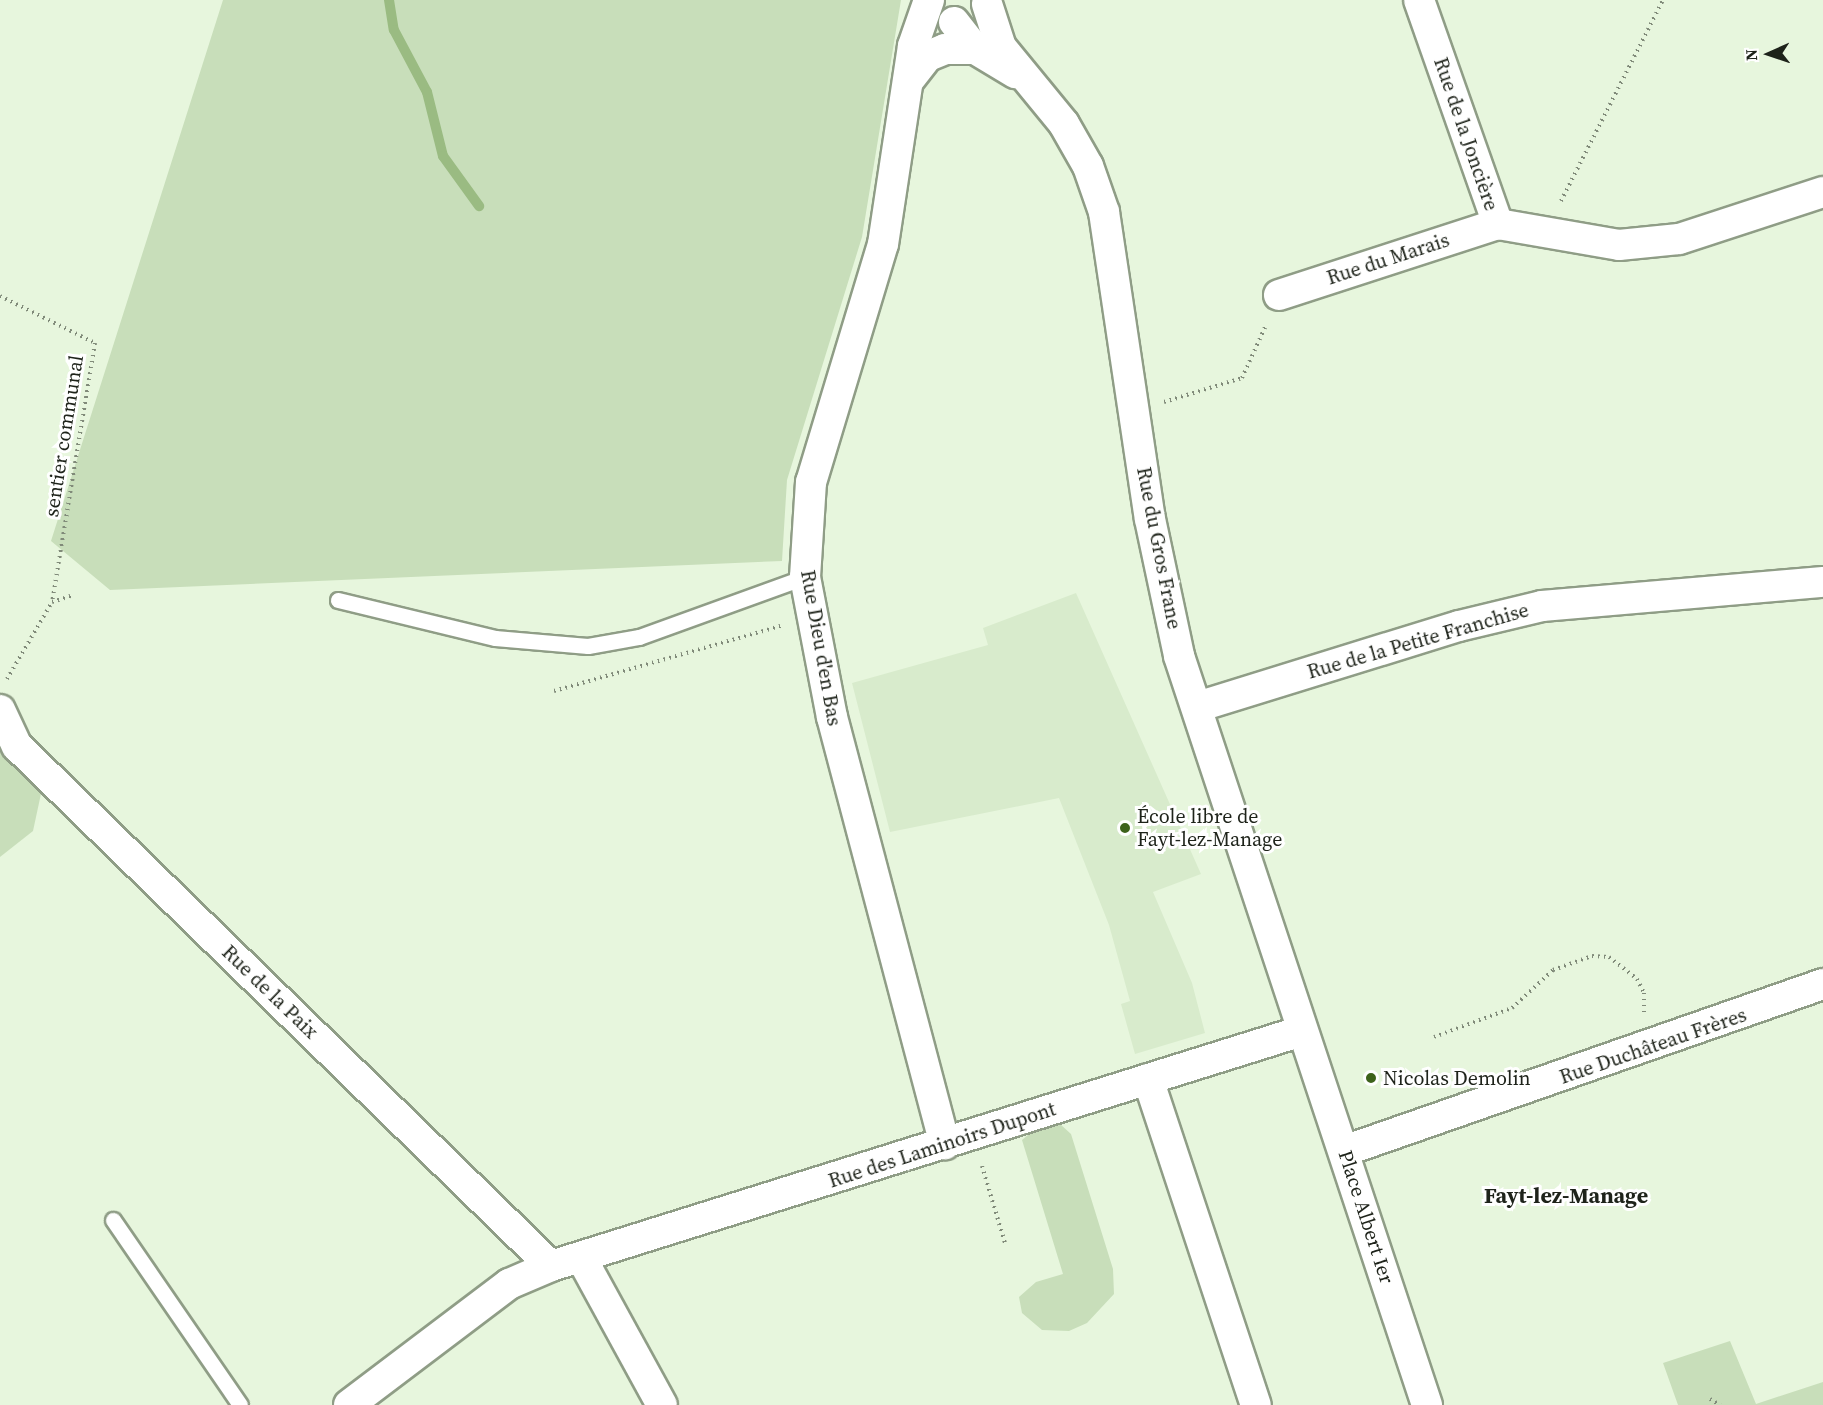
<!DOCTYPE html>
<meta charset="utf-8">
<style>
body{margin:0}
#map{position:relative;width:1823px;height:1405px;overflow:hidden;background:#e7f6dd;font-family:"Source Serif 4",serif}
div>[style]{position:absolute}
.built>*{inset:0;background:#d8ebcc}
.green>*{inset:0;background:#c8deba}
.stream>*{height:10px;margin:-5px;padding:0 5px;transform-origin:5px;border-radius:5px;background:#9abb82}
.path>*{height:4px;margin-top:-2px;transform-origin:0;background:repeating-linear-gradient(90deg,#808a79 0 1.5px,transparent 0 6px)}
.roads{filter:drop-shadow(2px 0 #8f9d86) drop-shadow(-2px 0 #8f9d86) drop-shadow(0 2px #8f9d86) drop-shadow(0 -2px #8f9d86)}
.lane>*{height:15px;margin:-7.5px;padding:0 7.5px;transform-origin:7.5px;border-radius:7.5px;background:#fff}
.street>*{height:30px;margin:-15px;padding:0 15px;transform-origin:15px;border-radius:15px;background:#fff}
.dots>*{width:16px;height:16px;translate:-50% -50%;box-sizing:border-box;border:3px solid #fff;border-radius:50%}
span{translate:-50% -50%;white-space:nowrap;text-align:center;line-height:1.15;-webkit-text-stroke:6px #fff;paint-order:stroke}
.street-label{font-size:20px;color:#1e231a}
.poi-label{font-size:20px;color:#1e231a}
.left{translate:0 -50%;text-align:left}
.quarter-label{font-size:22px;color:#1e231a;font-weight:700}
.north{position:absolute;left:1739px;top:24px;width:60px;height:60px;-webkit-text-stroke:4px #fff;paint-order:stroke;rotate:267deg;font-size:16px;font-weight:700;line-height:24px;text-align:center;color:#1e231a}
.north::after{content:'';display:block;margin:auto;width:21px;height:27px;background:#1e231a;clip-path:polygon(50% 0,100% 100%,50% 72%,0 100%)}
</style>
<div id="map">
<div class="built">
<div style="clip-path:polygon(1076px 593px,1201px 874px,1153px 892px,1192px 983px,1205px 1033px,1135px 1054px,1121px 1004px,1130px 1001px,1109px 925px,1059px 798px,890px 832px,852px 683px,988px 645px,983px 628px)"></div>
</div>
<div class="green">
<div style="clip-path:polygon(223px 0,901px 0,862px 237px,787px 480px,782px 561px,110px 590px,51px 541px)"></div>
<div style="clip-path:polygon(0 710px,42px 789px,33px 831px,0 857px)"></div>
<div style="clip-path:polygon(1060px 1124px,1071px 1134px,1113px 1269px,1114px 1294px,1087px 1323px,1069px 1331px,1042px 1330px,1022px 1313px,1019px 1297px,1036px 1282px,1063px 1274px,1022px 1140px,1035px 1129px)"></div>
<div style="clip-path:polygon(1730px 1341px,1756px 1404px,1823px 1382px,1823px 1405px,1678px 1405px,1663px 1363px)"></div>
</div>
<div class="stream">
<div style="left:389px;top:0;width:30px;rotate:81deg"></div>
<div style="left:394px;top:30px;width:70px;rotate:62deg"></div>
<div style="left:427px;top:92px;width:66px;rotate:76deg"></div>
<div style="left:443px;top:156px;width:62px;rotate:54.2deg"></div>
</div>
<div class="path">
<div style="left:1561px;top:201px;width:225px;rotate:-63.1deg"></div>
<div style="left:0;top:296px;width:106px;rotate:26.3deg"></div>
<div style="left:95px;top:343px;width:263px;rotate:99.4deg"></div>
<div style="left:1164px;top:402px;width:82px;rotate:-17.1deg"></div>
<div style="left:1242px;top:378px;width:58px;rotate:-65.6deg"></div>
<div style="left:7px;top:679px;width:89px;rotate:-59.7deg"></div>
<div style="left:52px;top:602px;width:20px;rotate:-18deg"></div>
<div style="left:554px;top:691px;width:236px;rotate:-16deg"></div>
<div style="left:1434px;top:1037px;width:83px;rotate:-20.4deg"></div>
<div style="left:1512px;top:1008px;width:56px;rotate:-42.8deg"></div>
<div style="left:1553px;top:970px;width:41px;rotate:-19.7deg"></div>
<div style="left:1592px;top:956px;width:17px;rotate:3deg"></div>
<div style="left:1609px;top:957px;width:36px;rotate:38deg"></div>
<div style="left:1637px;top:979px;width:16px;rotate:63deg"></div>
<div style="left:1644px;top:993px;width:19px;rotate:90deg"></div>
<div style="left:982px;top:1166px;width:80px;rotate:73.4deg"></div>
<div style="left:1710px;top:1399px;width:12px;rotate:31deg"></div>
</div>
<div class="roads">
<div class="lane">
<div style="left:338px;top:600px;width:162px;rotate:13.6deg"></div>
<div style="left:495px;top:638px;width:93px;rotate:4.9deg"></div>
<div style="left:588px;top:646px;width:52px;rotate:-10deg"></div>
<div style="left:639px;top:637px;width:177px;rotate:-19.9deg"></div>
<div style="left:113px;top:1220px;width:224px;rotate:55.5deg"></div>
</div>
<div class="street">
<div style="left:929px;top:0;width:49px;rotate:109.2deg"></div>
<div style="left:913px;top:46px;width:200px;rotate:98.6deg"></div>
<div style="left:883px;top:244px;width:249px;rotate:106.8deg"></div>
<div style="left:811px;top:482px;width:95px;rotate:93.6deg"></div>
<div style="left:805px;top:577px;width:143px;rotate:79.1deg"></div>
<div style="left:832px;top:717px;width:442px;rotate:75.2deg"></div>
<div style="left:1419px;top:0;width:238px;rotate:70.6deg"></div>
<div style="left:987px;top:4px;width:45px;rotate:72deg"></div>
<div style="left:1001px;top:47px;width:99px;rotate:50.7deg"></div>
<div style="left:1064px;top:124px;width:48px;rotate:60.3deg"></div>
<div style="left:1088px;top:166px;width:49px;rotate:70.8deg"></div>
<div style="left:1104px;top:212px;width:310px;rotate:81.5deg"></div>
<div style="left:1150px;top:519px;width:140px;rotate:78deg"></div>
<div style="left:1179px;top:656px;width:789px;rotate:71.68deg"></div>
<div style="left:954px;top:22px;width:34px;rotate:52deg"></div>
<div style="left:975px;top:49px;width:47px;rotate:31deg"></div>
<div style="left:909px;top:80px;width:31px;rotate:-52deg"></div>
<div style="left:928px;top:56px;width:18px;rotate:-22deg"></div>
<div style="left:945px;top:49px;width:30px"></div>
<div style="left:1279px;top:295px;width:230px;rotate:-18deg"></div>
<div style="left:1498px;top:224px;width:123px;rotate:9.8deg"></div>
<div style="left:1619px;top:245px;width:60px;rotate:-5.7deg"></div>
<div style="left:1679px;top:239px;width:151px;rotate:-18.1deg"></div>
<div style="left:1197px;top:707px;width:274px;rotate:-17.2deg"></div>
<div style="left:1459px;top:626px;width:85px;rotate:-13.5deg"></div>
<div style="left:1542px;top:606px;width:282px;rotate:-4.9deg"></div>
<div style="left:0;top:710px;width:40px;rotate:65deg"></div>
<div style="left:17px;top:746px;width:745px;rotate:44.24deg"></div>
<div style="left:1148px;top:1079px;width:343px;rotate:71.7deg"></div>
<div style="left:1344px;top:1151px;width:507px;rotate:-19.22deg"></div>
<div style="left:582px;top:1259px;width:166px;rotate:61.3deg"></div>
<div style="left:349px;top:1405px;width:201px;rotate:-37.1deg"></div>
<div style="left:509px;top:1284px;width:46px;rotate:-23.2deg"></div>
<div style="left:551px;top:1266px;width:787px;rotate:-17.38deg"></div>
</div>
</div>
<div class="dots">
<div style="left:1125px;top:828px;background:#3d621b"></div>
<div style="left:1371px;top:1078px;background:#3d621b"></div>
</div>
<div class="street-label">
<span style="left:1466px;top:134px;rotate:71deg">Rue de la Joncière</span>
<span style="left:1388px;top:259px;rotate:-18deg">Rue du Marais</span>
<span style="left:64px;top:436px;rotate:-81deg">sentier communal</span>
<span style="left:1159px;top:548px;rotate:79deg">Rue du Gros Frane</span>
<span style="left:1418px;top:641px;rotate:-16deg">Rue de la Petite Franchise</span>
<span style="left:821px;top:648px;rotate:80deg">Rue Dieu d'en Bas</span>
<span style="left:270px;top:992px;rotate:44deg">Rue de la Paix</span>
<span style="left:1653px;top:1046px;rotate:-19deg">Rue Duchâteau Frères</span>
<span style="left:942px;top:1145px;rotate:-18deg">Rue des Laminoirs Dupont</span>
<span style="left:1366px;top:1217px;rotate:72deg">Place Albert Ier</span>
</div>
<div class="poi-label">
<span class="left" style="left:1137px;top:828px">École libre de<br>Fayt-lez-Manage</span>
<span class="left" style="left:1383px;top:1078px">Nicolas Demolin</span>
</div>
<div class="quarter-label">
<span style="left:1566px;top:1196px">Fayt-lez-Manage</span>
</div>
<div class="north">N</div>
</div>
